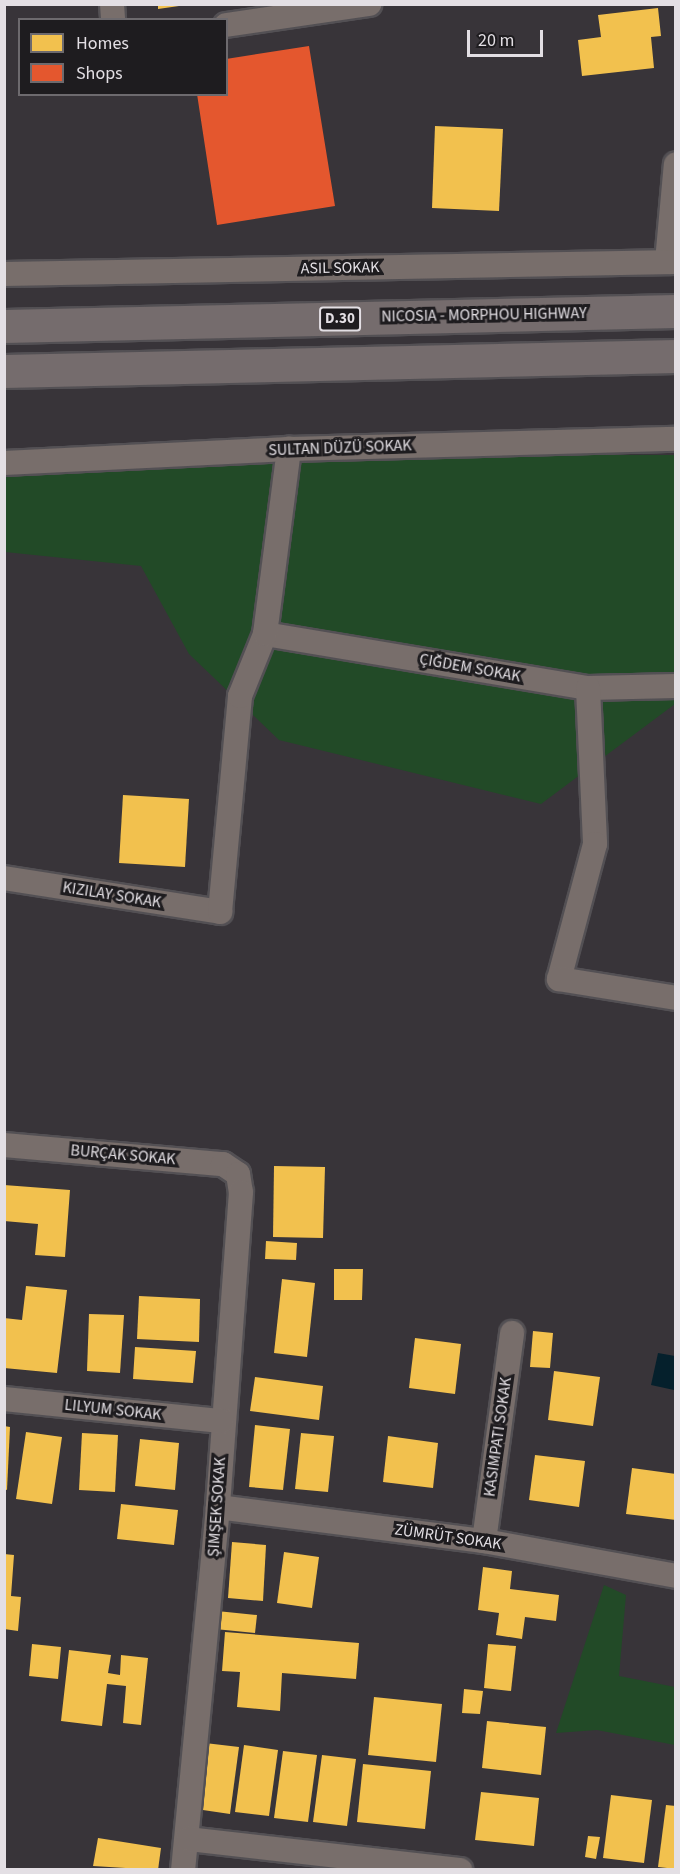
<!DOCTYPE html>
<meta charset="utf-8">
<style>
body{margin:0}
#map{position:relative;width:680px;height:1874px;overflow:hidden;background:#383439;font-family:"Source Sans 3",sans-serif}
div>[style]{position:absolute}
.green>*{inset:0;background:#224a27}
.water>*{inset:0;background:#05202c}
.homes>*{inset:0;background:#f2c14e}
.shops>*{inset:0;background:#e4572e}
.roads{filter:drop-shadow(2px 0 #535054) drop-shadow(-2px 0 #535054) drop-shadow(0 2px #535054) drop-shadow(0 -2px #535054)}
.minor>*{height:24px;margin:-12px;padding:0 12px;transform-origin:12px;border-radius:12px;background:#786e6b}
.trunk>*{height:33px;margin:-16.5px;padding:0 16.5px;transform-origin:16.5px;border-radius:16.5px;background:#756c6d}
span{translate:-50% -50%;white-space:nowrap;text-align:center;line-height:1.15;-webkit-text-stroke:6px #1e1c1f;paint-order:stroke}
.shield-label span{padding:2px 4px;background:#1e1c1f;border:2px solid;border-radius:4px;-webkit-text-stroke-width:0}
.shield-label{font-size:15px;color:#e3dfe4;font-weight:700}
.street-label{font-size:16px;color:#e3dfe4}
.frame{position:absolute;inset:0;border:6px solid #e3dfe4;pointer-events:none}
.legend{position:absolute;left:18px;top:18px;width:210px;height:78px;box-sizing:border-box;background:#1e1c1f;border:2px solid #6d6a6e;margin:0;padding:8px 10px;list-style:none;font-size:18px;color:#e3dfe4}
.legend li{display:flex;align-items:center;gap:12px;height:30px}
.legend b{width:30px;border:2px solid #6d6a6e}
.scale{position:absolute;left:467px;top:30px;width:76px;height:27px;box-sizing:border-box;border:3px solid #e3dfe4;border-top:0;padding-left:8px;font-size:18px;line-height:21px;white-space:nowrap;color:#e3dfe4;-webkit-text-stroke:4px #1e1c1f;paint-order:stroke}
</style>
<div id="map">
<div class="green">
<div style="clip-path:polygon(5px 454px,675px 455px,675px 704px,541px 804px,279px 740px,189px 654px,141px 566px,5px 552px)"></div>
<div style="clip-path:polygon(604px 1585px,626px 1595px,619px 1676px,675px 1687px,675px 1745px,597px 1730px,556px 1733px)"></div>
</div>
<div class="water">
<div style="clip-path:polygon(658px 1353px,675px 1356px,674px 1390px,651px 1385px)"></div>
</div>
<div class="homes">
<div style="clip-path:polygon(158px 4px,179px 4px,179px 6px,158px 9px)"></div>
<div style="clip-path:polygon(658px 8px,661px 36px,651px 37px,654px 68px,582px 76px,578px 40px,601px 37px,598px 15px)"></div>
<div style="clip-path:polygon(435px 126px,503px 129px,499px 211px,432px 208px)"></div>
<div style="clip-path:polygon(123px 795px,189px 799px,185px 867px,119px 863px)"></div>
<div style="clip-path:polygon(274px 1166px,325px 1167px,323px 1238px,273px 1237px)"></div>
<div style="clip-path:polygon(4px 1185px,70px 1190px,65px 1257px,35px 1255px,38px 1224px,4px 1221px)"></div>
<div style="clip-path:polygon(266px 1241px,297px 1243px,296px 1260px,265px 1259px)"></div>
<div style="clip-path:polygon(334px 1269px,363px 1269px,362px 1300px,334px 1300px)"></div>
<div style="clip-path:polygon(282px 1279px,315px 1283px,307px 1357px,274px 1353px)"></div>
<div style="clip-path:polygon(26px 1286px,67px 1290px,57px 1373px,4px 1368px,4px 1318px,22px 1320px)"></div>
<div style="clip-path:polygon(139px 1296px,200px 1299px,199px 1342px,137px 1339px)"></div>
<div style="clip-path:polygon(89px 1314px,124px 1315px,120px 1373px,87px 1371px)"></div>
<div style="clip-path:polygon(533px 1331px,553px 1333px,550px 1368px,530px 1367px)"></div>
<div style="clip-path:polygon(415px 1338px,461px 1344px,455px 1394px,409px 1388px)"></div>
<div style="clip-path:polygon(135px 1347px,196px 1351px,193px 1383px,133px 1379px)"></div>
<div style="clip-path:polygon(554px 1371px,600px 1377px,593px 1426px,548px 1420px)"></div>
<div style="clip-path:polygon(255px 1377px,323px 1386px,319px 1420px,250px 1411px)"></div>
<div style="clip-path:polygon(255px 1425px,290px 1429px,283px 1490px,249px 1487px)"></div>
<div style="clip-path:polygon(4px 1426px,10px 1427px,7px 1490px,4px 1489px)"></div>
<div style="clip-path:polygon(26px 1432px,62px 1437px,52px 1504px,16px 1499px)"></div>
<div style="clip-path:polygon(82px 1433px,118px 1435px,115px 1492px,79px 1490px)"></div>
<div style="clip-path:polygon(301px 1433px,334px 1436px,328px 1492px,295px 1489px)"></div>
<div style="clip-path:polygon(388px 1436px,438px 1443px,433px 1488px,383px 1482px)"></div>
<div style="clip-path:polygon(140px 1439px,179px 1443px,175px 1490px,135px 1486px)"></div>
<div style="clip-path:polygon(535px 1455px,585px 1461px,579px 1507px,529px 1500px)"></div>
<div style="clip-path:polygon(632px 1468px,676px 1474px,676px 1520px,626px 1514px)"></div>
<div style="clip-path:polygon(121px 1504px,178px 1510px,174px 1545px,117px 1539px)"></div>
<div style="clip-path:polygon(232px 1542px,266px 1545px,263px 1601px,228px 1598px)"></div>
<div style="clip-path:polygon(284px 1552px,319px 1557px,312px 1608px,277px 1603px)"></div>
<div style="clip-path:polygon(4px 1554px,14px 1555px,11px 1596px,21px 1597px,18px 1631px,4px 1629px)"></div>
<div style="clip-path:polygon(483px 1567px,512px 1571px,510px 1589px,559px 1595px,556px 1621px,525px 1617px,522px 1639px,496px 1635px,499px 1613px,478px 1610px)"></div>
<div style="clip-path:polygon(217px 1611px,257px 1615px,255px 1633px,215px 1629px)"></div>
<div style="clip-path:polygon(225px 1632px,359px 1643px,356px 1679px,282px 1673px,280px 1711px,237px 1707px,240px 1672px,222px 1671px)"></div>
<div style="clip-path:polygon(32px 1644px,61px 1647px,58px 1679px,29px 1676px)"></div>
<div style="clip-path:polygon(488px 1644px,516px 1646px,511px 1691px,484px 1688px)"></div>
<div style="clip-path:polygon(69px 1650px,111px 1655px,108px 1673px,120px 1675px,121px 1655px,148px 1658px,141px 1725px,123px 1723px,126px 1686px,107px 1684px,102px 1726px,61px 1721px)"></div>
<div style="clip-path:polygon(464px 1689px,483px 1691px,480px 1714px,462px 1713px)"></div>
<div style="clip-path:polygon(374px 1697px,442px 1704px,436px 1762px,368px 1755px)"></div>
<div style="clip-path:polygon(487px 1721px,546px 1727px,541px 1775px,482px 1768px)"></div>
<div style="clip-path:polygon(205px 1743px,239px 1747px,230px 1814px,196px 1809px)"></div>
<div style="clip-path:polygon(244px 1745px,278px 1750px,269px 1816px,235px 1812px)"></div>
<div style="clip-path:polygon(283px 1751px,317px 1755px,308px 1822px,274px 1818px)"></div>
<div style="clip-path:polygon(322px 1755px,356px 1759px,347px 1826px,313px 1822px)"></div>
<div style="clip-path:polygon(363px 1764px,431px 1771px,425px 1829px,357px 1822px)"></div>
<div style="clip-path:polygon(481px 1792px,539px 1798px,534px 1846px,475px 1840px)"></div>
<div style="clip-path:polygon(611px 1795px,652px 1800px,644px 1863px,603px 1858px)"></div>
<div style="clip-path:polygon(666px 1805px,676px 1806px,676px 1869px,658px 1867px)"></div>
<div style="clip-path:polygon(588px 1836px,600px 1837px,596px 1859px,585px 1857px)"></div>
<div style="clip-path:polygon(98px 1838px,161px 1848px,158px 1870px,93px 1866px)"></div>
</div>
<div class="shops">
<div style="clip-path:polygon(309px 46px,335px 206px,217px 225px,197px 94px,226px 94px,226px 59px)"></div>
</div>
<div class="roads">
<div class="minor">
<div style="left:112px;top:4px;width:16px;rotate:86deg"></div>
<div style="left:226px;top:25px;width:145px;rotate:-8.4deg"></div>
<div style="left:667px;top:262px;width:98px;rotate:-84.8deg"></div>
<div style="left:4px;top:274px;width:672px;rotate:-1.02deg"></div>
<div style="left:4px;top:463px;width:285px;rotate:-2.8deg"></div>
<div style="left:289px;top:449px;width:387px;rotate:-1.5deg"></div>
<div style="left:265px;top:634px;width:327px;rotate:9.5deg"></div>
<div style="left:588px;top:688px;width:88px;rotate:-1.3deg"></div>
<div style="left:588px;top:688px;width:156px;rotate:87.4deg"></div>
<div style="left:595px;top:844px;width:140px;rotate:104.9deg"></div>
<div style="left:559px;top:979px;width:119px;rotate:9.2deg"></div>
<div style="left:4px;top:878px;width:219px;rotate:8.9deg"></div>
<div style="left:220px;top:912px;width:217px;rotate:-84.7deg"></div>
<div style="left:240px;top:696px;width:67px;rotate:-68deg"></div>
<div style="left:265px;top:634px;width:187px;rotate:-82.6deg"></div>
<div style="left:4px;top:1145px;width:220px;rotate:5deg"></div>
<div style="left:223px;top:1164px;width:18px;rotate:34deg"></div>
<div style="left:238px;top:1174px;width:18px;rotate:81deg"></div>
<div style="left:241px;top:1192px;width:316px;rotate:94.2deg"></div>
<div style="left:218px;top:1507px;width:365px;rotate:95.5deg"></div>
<div style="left:4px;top:1399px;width:219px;rotate:5.8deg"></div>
<div style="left:218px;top:1507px;width:268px;rotate:7.3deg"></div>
<div style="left:484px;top:1541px;width:195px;rotate:10.3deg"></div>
<div style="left:484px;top:1541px;width:210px;rotate:-82.3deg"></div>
<div style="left:188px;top:1839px;width:274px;rotate:6.5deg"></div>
</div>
<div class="trunk">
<div style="left:4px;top:326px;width:672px;rotate:-1.28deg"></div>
<div style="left:4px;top:371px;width:672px;rotate:-1.28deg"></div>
</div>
</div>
<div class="shield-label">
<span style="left:340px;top:319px">D.30</span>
</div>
<div class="street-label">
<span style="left:340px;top:268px;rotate:-1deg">ASIL SOKAK</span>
<span style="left:484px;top:315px;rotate:-1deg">NICOSIA - MORPHOU HIGHWAY</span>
<span style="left:340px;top:448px;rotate:-2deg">SULTAN DÜZÜ SOKAK</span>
<span style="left:470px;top:668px;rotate:10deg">ÇIĞDEM SOKAK</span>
<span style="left:112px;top:895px;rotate:9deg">KIZILAY SOKAK</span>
<span style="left:123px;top:1155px;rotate:5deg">BURÇAK SOKAK</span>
<span style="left:113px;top:1410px;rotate:6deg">LILYUM SOKAK</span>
<span style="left:498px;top:1437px;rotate:-82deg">KASIMPATI SOKAK</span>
<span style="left:217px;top:1507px;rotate:-86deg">ŞIMŞEK SOKAK</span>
<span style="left:448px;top:1537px;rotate:8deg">ZÜMRÜT SOKAK</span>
</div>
<div class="frame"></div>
<ul class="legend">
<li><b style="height:16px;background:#f2c14e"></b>Homes</li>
<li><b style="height:16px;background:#e4572e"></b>Shops</li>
</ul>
<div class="scale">20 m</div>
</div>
